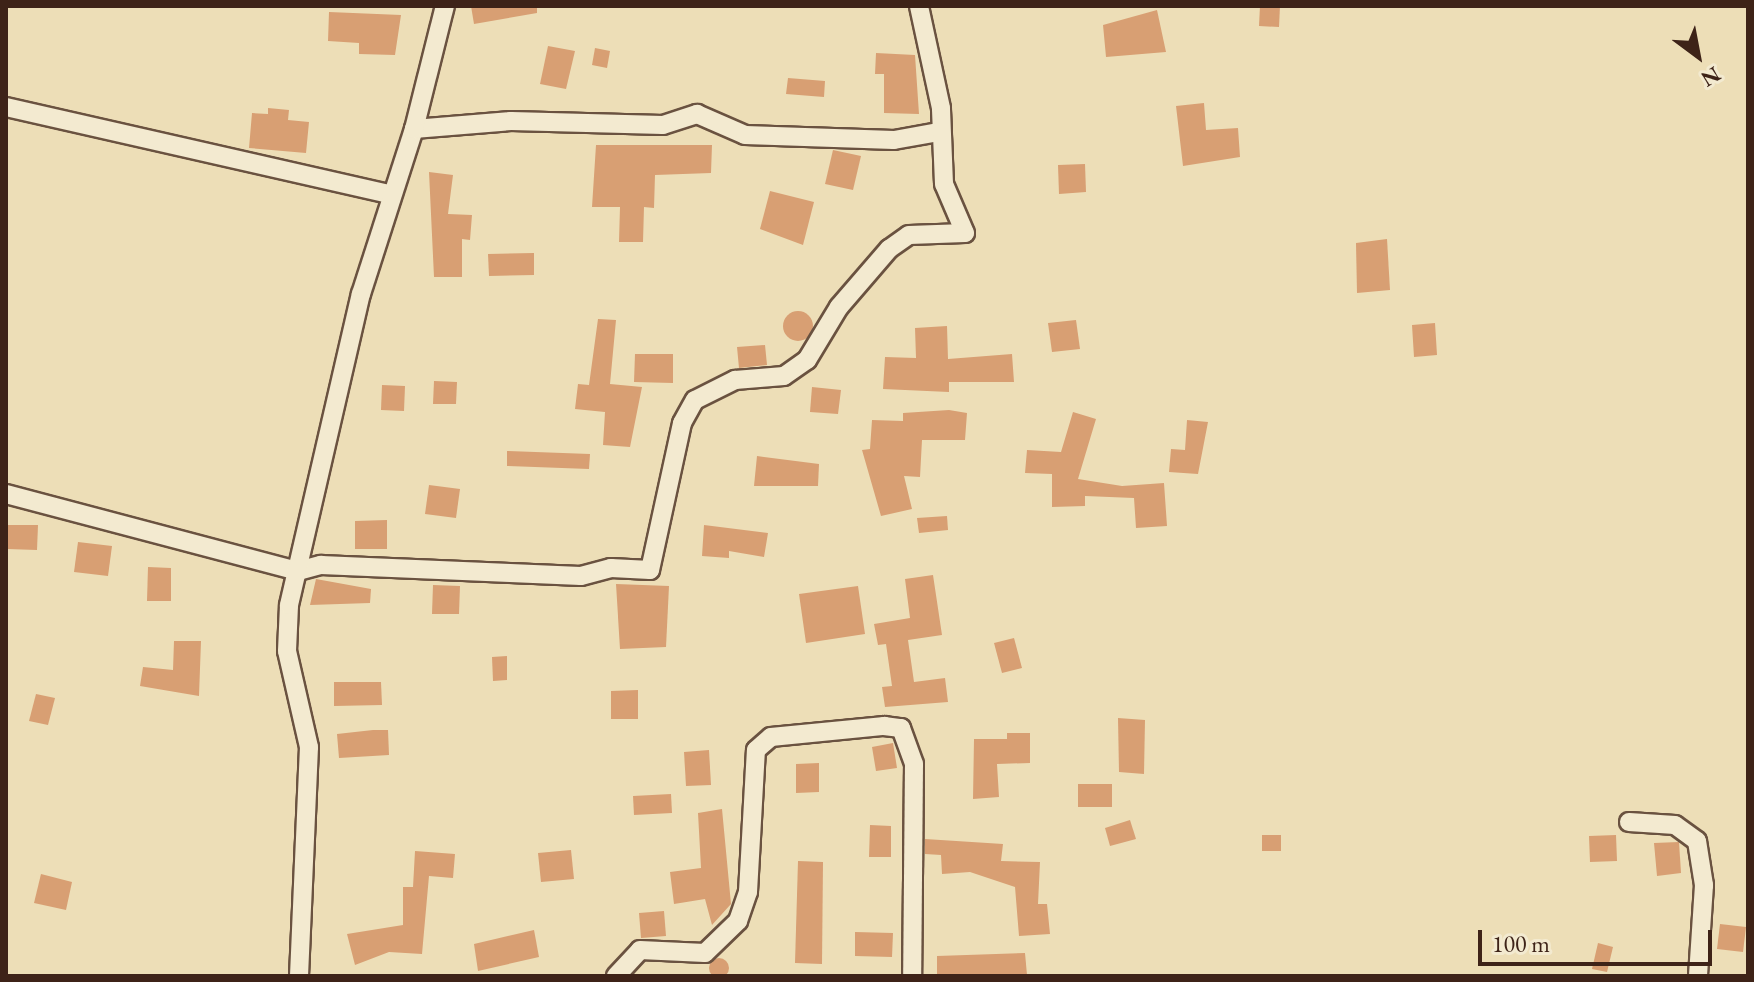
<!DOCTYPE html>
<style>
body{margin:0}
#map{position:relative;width:1754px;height:982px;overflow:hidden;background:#eddeb7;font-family:"EB Garamond",serif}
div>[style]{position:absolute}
.building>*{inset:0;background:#d89f73}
.round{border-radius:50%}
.roads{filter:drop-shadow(2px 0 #6a5240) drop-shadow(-2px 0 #6a5240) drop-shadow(0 2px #6a5240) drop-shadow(0 -2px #6a5240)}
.street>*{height:18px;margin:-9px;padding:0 9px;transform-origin:9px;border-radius:9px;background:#f3ead0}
span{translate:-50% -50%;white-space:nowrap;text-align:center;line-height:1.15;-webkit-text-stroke:6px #f3ead0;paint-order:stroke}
.frame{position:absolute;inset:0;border:8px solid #3e2318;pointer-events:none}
.north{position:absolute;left:1658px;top:16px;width:80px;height:80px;-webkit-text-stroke:6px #f3ead0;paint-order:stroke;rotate:148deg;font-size:22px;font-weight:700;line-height:32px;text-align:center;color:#3e2318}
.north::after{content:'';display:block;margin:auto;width:28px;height:36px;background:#3e2318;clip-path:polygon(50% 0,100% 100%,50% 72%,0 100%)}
.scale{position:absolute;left:1478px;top:930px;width:234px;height:36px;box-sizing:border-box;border:4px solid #3e2318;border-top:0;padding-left:10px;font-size:24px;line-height:28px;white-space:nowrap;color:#3e2318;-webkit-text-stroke:6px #f3ead0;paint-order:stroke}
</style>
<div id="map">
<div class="building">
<div style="clip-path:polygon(471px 6px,537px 6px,537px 13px,474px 24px)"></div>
<div style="clip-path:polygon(1260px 6px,1280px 6px,1279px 27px,1259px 26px)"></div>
<div style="clip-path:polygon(1157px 10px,1166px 52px,1106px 57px,1103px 25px)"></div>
<div style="clip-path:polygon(329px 12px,401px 15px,395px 55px,359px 54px,359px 43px,328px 41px)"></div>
<div style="clip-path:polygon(548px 46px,575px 51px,566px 89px,540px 84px)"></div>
<div style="clip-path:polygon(595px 48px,610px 51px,607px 68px,592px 65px)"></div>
<div style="clip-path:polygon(876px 53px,915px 55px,919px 114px,884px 113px,884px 74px,875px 74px)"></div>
<div style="clip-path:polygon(788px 78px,825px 81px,824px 97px,786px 94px)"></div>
<div style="clip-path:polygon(1204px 103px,1206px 130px,1238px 128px,1240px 157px,1183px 166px,1176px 106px)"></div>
<div style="clip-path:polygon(268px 108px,289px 110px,288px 120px,309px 122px,306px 153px,249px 148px,252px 113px,268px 114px)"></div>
<div style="clip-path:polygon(596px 145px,712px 145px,711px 173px,655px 175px,654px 208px,644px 207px,643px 242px,619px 242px,620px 207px,592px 207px)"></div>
<div style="clip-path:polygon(833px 150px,861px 156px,853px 190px,825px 184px)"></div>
<div style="clip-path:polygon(1085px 164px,1086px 192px,1059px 194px,1058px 165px)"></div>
<div style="clip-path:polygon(429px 172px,453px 175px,448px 214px,472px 215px,470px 240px,462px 239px,462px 277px,434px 277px)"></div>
<div style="clip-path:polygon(770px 191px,814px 202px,803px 245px,760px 229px)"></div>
<div style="clip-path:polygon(1387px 239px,1390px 290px,1357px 293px,1356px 243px)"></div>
<div style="clip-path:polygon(534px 253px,534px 275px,489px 276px,488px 254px)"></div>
<div class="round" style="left:783px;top:311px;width:30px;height:30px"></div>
<div style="clip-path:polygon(598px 319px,616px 320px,610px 384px,642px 387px,630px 447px,603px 445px,605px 412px,575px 409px,578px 384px,589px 385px)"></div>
<div style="clip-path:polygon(1076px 320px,1080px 349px,1052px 352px,1048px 323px)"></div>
<div style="clip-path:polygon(1435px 323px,1437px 355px,1414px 357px,1412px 325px)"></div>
<div style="clip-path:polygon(947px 326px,948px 359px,1012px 354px,1014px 382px,949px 382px,949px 392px,883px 389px,885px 357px,916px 358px,915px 328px)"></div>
<div style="clip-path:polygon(765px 345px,767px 365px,739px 368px,737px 347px)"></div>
<div style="clip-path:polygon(635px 354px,673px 354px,673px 383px,634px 382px)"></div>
<div style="clip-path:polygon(434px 381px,457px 382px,456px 404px,433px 404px)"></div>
<div style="clip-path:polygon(382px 385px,405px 386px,404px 411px,381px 410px)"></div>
<div style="clip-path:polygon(812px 387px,841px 390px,838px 414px,810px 412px)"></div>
<div style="clip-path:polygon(949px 410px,967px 413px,965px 440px,922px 440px,920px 477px,904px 476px,912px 509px,881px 516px,862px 450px,870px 449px,872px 420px,903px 421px,903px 413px)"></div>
<div style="clip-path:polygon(1073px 412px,1096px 419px,1078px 479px,1122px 486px,1164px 483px,1167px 526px,1136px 528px,1134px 498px,1085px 496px,1085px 506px,1052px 507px,1052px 474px,1025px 473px,1027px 450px,1061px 452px)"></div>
<div style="clip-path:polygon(1187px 420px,1208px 422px,1198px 474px,1169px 472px,1171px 449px,1185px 450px)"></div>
<div style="clip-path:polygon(507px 451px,590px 454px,589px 469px,507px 466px)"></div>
<div style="clip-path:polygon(757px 456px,819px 464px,818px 486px,754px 486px)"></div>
<div style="clip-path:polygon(429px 485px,460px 489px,456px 518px,425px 514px)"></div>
<div style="clip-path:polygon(947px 516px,948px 530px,919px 533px,917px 518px)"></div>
<div style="clip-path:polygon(387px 520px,387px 549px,355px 549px,355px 521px)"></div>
<div style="clip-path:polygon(8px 525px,38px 525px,37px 550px,7px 549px)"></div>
<div style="clip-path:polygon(704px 525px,768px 533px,764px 557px,729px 551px,729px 558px,702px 556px)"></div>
<div style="clip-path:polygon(78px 542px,112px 546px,108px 576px,74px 572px)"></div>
<div style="clip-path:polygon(148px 567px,171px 568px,171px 601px,147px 601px)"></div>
<div style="clip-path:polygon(933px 575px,942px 635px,908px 640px,914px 682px,945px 678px,948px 702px,885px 707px,882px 687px,892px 686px,886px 644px,878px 645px,874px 624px,910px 618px,905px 579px)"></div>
<div style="clip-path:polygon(316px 579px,371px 589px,370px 603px,310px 605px)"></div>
<div style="clip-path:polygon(616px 584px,669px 586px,666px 647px,620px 649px)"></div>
<div style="clip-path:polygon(433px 585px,460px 586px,459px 614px,432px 614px)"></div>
<div style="clip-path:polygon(858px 586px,865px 634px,806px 643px,799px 594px)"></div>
<div style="clip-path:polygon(1014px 638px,1022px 668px,1002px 673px,994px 643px)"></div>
<div style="clip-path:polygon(174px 641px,201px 641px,199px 696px,140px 686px,143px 667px,173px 670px)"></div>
<div style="clip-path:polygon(507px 656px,507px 680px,493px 681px,492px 657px)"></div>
<div style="clip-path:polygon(334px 682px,381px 682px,382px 705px,334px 706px)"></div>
<div style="clip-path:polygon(638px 690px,638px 719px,611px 719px,611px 691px)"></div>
<div style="clip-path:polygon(36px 694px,55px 698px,48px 725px,29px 721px)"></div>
<div style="clip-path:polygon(1118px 718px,1145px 720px,1144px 774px,1119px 772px)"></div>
<div style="clip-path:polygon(373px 730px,388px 730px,389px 755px,339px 758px,337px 734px)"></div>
<div style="clip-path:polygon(1007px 733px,1030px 733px,1030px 763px,997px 764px,999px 797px,973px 799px,974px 739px,1007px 739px)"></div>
<div style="clip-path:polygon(893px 743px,897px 768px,876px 771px,872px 747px)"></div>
<div style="clip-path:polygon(709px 750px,711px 785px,686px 786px,684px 752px)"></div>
<div style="clip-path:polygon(819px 763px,819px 792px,796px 793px,796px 764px)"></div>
<div style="clip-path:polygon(1078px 784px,1112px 784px,1112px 807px,1078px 807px)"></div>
<div style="clip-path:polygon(671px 794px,672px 813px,634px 815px,633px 796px)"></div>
<div style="clip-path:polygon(722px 809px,731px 904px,712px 925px,705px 899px,674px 904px,670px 872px,701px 868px,698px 813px)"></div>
<div style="clip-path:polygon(1130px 820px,1136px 839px,1110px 846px,1105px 828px)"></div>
<div style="clip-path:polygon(870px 825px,891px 826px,891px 857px,869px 857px)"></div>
<div style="clip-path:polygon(1262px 835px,1281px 835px,1281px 851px,1262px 851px)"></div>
<div style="clip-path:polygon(1616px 835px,1617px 861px,1590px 862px,1589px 836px)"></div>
<div style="clip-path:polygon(925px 839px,1003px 844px,1001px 861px,1040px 862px,1038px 904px,1047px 904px,1050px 934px,1019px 936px,1015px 887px,970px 872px,942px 874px,941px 855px,925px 854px)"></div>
<div style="clip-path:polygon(1679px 842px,1681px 873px,1657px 876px,1654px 843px)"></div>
<div style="clip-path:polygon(571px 850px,574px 879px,541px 882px,538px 853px)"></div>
<div style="clip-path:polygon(415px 851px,455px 854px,453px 878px,429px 876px,422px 954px,389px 952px,355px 965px,347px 934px,403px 925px,403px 887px,413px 887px)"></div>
<div style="clip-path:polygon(798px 861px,823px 862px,822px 964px,795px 963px)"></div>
<div style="clip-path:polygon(41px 874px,72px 882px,66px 910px,34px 903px)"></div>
<div style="clip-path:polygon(664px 911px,666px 936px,641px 938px,639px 913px)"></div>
<div style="clip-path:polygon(1720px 924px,1746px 927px,1743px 952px,1717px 949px)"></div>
<div style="clip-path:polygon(534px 930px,539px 957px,478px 971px,474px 944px)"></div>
<div style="clip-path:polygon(855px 932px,893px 933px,892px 957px,855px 956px)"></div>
<div style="clip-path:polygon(1598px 943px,1613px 947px,1607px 972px,1592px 969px)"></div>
<div style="clip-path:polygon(1025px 953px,1027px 975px,937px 976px,937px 956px)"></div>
<div class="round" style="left:709px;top:958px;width:20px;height:20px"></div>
</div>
<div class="roads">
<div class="street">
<div style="left:6px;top:107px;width:396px;rotate:12.8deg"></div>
<div style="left:414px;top:129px;width:97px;rotate:-4.7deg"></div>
<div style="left:511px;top:121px;width:152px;rotate:1.5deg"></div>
<div style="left:663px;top:125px;width:36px;rotate:-18deg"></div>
<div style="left:697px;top:114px;width:52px;rotate:23.6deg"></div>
<div style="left:745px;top:135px;width:149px;rotate:1.9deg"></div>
<div style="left:894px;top:140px;width:46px;rotate:-10.1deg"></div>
<div style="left:6px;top:494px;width:302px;rotate:14.8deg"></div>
<div style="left:298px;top:571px;width:24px;rotate:-15deg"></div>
<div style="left:321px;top:565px;width:260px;rotate:2.4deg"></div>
<div style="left:581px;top:576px;width:31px;rotate:-15deg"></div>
<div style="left:611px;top:568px;width:39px;rotate:3deg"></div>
<div style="left:650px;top:570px;width:150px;rotate:-77.7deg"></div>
<div style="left:682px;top:423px;width:26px;rotate:-61deg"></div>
<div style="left:695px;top:400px;width:45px;rotate:-26.6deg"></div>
<div style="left:735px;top:380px;width:49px;rotate:-4.7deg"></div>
<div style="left:784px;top:376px;width:28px;rotate:-35deg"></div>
<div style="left:807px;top:360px;width:62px;rotate:-58.9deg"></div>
<div style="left:839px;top:307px;width:77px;rotate:-49.2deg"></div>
<div style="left:889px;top:249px;width:24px;rotate:-35deg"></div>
<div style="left:909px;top:235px;width:56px;rotate:-2deg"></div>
<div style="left:965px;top:233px;width:53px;rotate:-113.2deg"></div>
<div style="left:944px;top:184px;width:76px;rotate:-92.3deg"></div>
<div style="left:941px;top:108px;width:104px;rotate:-102.2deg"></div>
<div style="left:1629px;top:822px;width:46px;rotate:3.7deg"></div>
<div style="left:1675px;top:825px;width:27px;rotate:36deg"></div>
<div style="left:1697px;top:841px;width:45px;rotate:81deg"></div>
<div style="left:1704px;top:885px;width:91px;rotate:93.8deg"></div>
<div style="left:299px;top:976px;width:229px;rotate:-87.5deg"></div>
<div style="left:309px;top:747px;width:98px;rotate:-102.9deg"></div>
<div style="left:287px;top:651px;width:46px;rotate:-87.5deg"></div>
<div style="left:289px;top:605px;width:319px;rotate:-77deg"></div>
<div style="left:361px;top:294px;width:173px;rotate:-72.2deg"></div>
<div style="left:414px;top:129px;width:127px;rotate:-75.9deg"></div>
<div style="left:616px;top:976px;width:35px;rotate:-47deg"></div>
<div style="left:640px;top:950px;width:65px;rotate:2.6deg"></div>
<div style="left:705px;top:953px;width:46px;rotate:-44.1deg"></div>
<div style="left:738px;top:921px;width:31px;rotate:-71deg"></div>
<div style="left:748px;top:892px;width:142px;rotate:-86.8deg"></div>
<div style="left:756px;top:750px;width:20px;rotate:-41deg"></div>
<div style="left:771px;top:737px;width:114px;rotate:-5.6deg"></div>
<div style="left:884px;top:726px;width:17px;rotate:7deg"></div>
<div style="left:901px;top:728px;width:38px;rotate:70deg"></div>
<div style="left:914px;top:764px;width:212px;rotate:90.5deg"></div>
</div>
</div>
<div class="frame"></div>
<div class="north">N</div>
<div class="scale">100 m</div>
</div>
